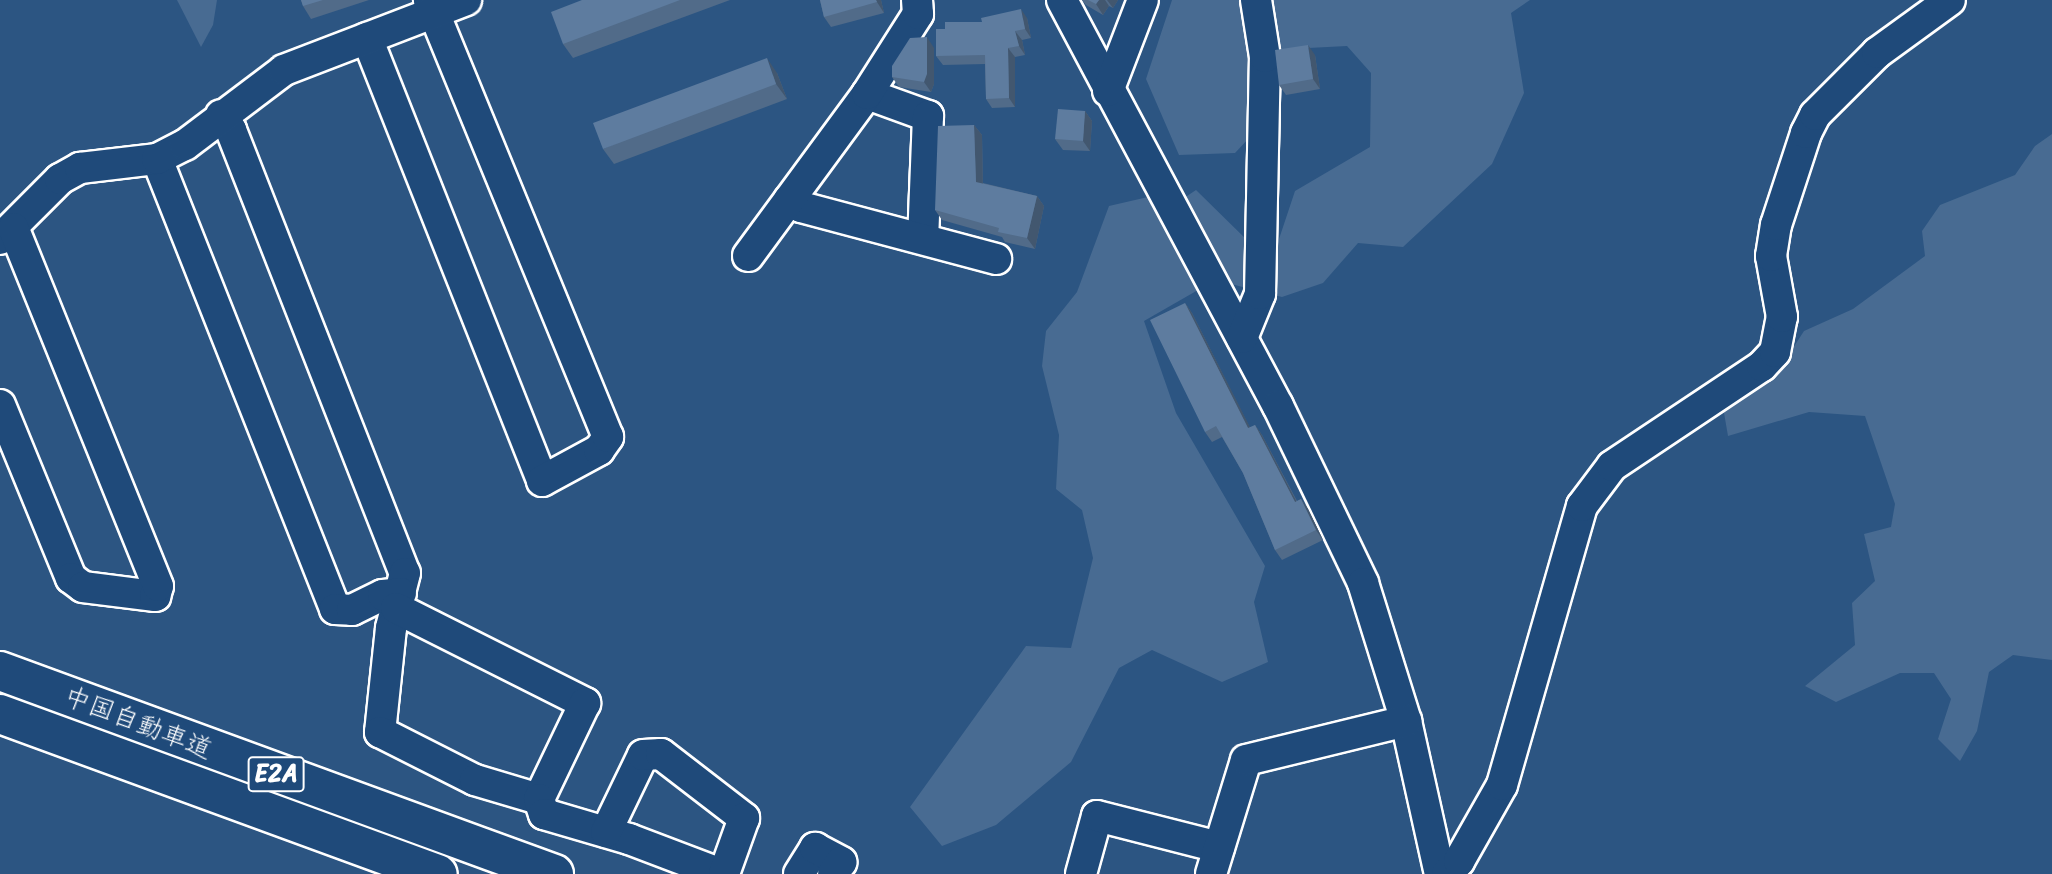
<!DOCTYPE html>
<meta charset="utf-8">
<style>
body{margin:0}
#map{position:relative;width:2052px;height:874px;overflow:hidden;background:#2c5582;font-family:Sriracha,"Klee One",sans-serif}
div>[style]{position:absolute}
.green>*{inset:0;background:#486b92}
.roads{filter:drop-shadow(2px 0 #fff) drop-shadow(-2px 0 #fff) drop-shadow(0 2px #fff) drop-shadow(0 -2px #fff)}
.minor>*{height:30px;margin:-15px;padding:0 15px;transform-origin:15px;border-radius:15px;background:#1f4a7a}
.motorway>*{height:38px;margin:-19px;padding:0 19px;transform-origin:19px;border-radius:19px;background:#1f4a7a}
.wall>*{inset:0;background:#516b89}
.shaded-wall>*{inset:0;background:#42576f}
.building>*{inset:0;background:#5e7c9f}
span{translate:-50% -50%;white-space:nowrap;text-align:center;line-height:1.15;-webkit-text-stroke:7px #1f4a7a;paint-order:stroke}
.shield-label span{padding:2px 5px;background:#1f4a7a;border:2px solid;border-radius:5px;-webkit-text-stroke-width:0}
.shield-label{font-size:24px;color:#fff;font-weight:700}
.street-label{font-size:26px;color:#fff}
</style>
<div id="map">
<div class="green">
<div style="clip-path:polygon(177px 0,217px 0,213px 25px,201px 47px)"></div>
<div style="clip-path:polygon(1172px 0,1530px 0,1511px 13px,1524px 93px,1492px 164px,1403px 247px,1358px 243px,1323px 283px,1282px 297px,1227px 283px,1181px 200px,1196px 190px,1250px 243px,1278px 242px,1295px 191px,1370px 147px,1371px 73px,1347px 46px,1289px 49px,1250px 137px,1235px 153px,1179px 155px,1146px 79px)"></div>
<div style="clip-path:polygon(2052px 134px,2052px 660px,2013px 655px,1989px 672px,1977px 731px,1960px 761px,1938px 739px,1951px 699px,1934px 673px,1900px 673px,1836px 702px,1805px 686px,1855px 645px,1852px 603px,1875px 581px,1864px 534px,1891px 527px,1895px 504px,1865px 416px,1809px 412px,1728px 436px,1723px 407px,1780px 368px,1804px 331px,1853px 309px,1925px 256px,1922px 231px,1940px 205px,2015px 175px,2035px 146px)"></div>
<div style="clip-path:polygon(1148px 197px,1198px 290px,1144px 321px,1176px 413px,1265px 566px,1254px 602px,1268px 662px,1222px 682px,1152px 650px,1119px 668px,1071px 762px,996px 825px,942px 846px,910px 807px,1026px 646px,1071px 648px,1093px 558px,1082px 510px,1056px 489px,1059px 435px,1042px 366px,1046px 331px,1077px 292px,1109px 206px)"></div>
</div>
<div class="roads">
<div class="minor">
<div style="left:1062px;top:0;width:460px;rotate:62deg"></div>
<div style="left:1278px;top:406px;width:196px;rotate:64.3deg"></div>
<div style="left:1363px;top:583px;width:145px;rotate:72.7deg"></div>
<div style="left:1406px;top:721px;width:157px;rotate:77.5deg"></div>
<div style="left:367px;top:38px;width:476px;rotate:68.4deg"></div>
<div style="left:542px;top:481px;width:65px;rotate:-28.5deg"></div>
<div style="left:599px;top:450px;width:16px;rotate:-55deg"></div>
<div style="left:608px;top:437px;width:472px;rotate:-112.3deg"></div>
<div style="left:1108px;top:91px;width:97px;rotate:-69deg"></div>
<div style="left:867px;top:94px;width:65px;rotate:19.8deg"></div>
<div style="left:928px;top:116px;width:122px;rotate:92.3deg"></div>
<div style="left:221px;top:115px;width:18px;rotate:56deg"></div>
<div style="left:231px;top:130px;width:476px;rotate:68.6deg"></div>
<div style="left:405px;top:573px;width:57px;rotate:104.3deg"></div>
<div style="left:391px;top:628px;width:105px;rotate:96deg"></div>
<div style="left:380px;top:732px;width:106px;rotate:26.8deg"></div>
<div style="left:475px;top:780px;width:67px;rotate:16.5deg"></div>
<div style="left:157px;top:159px;width:484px;rotate:68.4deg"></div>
<div style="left:335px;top:609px;width:17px;rotate:3deg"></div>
<div style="left:352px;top:610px;width:34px;rotate:-26deg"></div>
<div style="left:383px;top:595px;width:18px;rotate:-6deg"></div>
<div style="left:789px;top:200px;width:14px;rotate:30deg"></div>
<div style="left:801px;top:207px;width:202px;rotate:14.9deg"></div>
<div style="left:0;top:239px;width:85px;rotate:-45deg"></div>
<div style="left:60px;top:179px;width:23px;rotate:-29deg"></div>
<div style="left:80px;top:168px;width:78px;rotate:-6.7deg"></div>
<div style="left:157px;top:159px;width:31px;rotate:-27deg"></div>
<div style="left:185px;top:145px;width:124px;rotate:-37.1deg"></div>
<div style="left:284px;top:70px;width:195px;rotate:-21deg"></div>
<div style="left:748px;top:256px;width:201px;rotate:-53.7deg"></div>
<div style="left:867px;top:94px;width:95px;rotate:-57.5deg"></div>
<div style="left:918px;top:14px;width:14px;rotate:-94deg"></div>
<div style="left:1242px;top:338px;width:48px;rotate:-67.8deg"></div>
<div style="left:1260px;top:294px;width:237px;rotate:-88.8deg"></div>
<div style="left:1265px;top:57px;width:58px;rotate:-99deg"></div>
<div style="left:0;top:405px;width:187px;rotate:67.7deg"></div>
<div style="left:71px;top:578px;width:15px;rotate:37deg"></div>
<div style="left:83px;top:587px;width:73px;rotate:7.1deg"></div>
<div style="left:155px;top:596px;width:10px;rotate:-73deg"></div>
<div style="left:158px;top:586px;width:386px;rotate:-112deg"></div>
<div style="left:396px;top:608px;width:212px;rotate:26.7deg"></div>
<div style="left:585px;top:703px;width:106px;rotate:115.6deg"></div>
<div style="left:539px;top:799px;width:16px;rotate:72deg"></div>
<div style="left:544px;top:814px;width:89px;rotate:16.4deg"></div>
<div style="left:629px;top:839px;width:98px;rotate:20.8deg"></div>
<div style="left:606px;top:832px;width:85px;rotate:-64.3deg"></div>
<div style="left:643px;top:755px;width:18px;rotate:-3deg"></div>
<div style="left:661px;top:754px;width:105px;rotate:37.6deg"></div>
<div style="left:744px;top:818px;width:59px;rotate:109.7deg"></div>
<div style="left:799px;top:874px;width:31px;rotate:-58deg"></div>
<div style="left:815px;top:848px;width:30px;rotate:28deg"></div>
<div style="left:841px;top:862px;width:14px;rotate:124deg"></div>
<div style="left:1081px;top:874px;width:60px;rotate:-74.6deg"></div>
<div style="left:1097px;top:816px;width:126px;rotate:14.3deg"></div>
<div style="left:1211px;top:874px;width:119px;rotate:-72.9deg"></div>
<div style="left:1246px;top:760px;width:165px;rotate:-13.7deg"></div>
<div style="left:1447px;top:874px;width:18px;rotate:-47deg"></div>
<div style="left:1459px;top:861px;width:87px;rotate:-60.5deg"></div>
<div style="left:1502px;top:785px;width:290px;rotate:-74deg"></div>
<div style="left:1582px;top:506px;width:50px;rotate:-53.1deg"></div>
<div style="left:1612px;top:466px;width:180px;rotate:-33.7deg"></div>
<div style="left:1762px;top:366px;width:19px;rotate:-47deg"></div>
<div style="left:1775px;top:352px;width:36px;rotate:-79deg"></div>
<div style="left:1782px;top:317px;width:62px;rotate:-100.2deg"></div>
<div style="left:1771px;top:256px;width:31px;rotate:-81deg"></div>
<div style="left:1776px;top:225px;width:97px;rotate:-71.9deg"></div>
<div style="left:1806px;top:133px;width:20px;rotate:-63deg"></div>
<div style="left:1815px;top:115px;width:88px;rotate:-45deg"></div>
<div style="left:1877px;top:53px;width:90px;rotate:-36deg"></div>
</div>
<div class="motorway">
<div style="left:0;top:671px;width:590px;rotate:20.12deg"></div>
<div style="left:0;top:714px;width:466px;rotate:20.1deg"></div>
</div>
</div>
<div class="wall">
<div style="clip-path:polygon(301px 0,369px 0,311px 19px,303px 6px)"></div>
<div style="clip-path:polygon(582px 0,730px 0,573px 58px,563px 44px)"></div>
<div style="clip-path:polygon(820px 0,881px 0,884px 13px,831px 27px,824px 17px)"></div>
<div style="clip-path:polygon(1082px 0,1118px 0,1113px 8px,1109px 6px,1103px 15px,1086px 5px)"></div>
<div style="clip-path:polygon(1027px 18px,1031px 38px,1022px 40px,1025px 55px,1015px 57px,1015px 107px,992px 108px,986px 99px,985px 64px,943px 65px,936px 56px,982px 22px)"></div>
<div style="clip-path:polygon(934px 48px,934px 84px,931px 92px,899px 87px,892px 77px)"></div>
<div style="clip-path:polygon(1315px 55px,1320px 89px,1286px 95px,1279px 85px)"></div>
<div style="clip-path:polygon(777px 73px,787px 99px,614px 164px,603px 149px)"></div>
<div style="clip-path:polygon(1085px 111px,1092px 121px,1090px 151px,1063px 150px,1055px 139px)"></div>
<div style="clip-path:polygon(974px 125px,982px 135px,983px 183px,1037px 196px,1044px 206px,1035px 249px,1005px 242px,1002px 237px,942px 220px,935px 210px)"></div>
<div style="clip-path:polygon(1185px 303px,1192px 313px,1250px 428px,1255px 425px,1262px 435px,1297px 501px,1301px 499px,1308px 509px,1323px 540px,1282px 560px,1275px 550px,1243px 473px,1222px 437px,1212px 442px,1205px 432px)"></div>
</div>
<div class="shaded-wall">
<div style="clip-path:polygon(876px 0,881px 0,884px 13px,877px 2px)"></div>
<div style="clip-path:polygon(1099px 0,1105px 0,1109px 6px,1103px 15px,1096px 4px)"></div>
<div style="clip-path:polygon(1107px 0,1118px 0,1113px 8px)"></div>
<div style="clip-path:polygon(1021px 9px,1027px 18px,1031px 38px,1025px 29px)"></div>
<div style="clip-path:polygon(1015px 31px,1022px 40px,1025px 55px,1019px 46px)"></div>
<div style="clip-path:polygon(927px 37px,934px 48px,934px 84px,931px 92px,924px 82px)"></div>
<div style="clip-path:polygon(1308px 45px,1315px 55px,1320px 89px,1313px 79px)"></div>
<div style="clip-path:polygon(1008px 48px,1015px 57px,1015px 107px,1009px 98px)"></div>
<div style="clip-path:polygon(767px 58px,777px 73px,787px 99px,776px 84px)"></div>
<div style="clip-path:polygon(1085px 111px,1092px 121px,1090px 151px,1083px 141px)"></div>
<div style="clip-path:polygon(974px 125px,982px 135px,983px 192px,976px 182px)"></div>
<div style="clip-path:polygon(1037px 196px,1044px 206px,1035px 249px,1027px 238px)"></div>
<div style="clip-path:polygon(1185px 303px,1192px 313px,1256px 439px,1248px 428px)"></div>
<div style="clip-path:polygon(1255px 425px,1262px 435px,1302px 512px,1295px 502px)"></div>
<div style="clip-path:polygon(1301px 499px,1308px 509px,1323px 540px,1316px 530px)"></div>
</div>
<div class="building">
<div style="clip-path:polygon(301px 0,323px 0,303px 6px)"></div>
<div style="clip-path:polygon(582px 0,680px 0,563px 44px,551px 12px)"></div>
<div style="clip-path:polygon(820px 0,876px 0,877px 2px,824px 17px)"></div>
<div style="clip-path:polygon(1088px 0,1099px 0,1096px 4px)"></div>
<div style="clip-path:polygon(1021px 9px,1025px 29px,1015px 31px,1019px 46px,1008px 48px,1009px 98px,986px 99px,985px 55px,936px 56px,936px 29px,945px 29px,945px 22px,982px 22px,981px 18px)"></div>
<div style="clip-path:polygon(927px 37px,927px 74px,924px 82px,892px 77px,892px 66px,910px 38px)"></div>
<div style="clip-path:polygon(1308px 45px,1313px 79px,1279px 85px,1275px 50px)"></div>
<div style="clip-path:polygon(767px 58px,776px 84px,603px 149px,593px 123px)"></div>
<div style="clip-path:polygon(1058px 109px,1085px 111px,1083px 141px,1055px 139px)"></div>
<div style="clip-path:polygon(974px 125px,976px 182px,1037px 196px,1027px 238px,998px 232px,999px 228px,935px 210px,938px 126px)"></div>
<div style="clip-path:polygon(1185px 303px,1248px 428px,1255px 425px,1295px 502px,1301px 499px,1316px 530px,1275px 550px,1243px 473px,1216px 426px,1205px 432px,1150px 320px)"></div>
</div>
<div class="shield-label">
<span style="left:276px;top:774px">E2A</span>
</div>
<div class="street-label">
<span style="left:138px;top:723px;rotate:21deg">中国自動車道</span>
</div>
</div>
